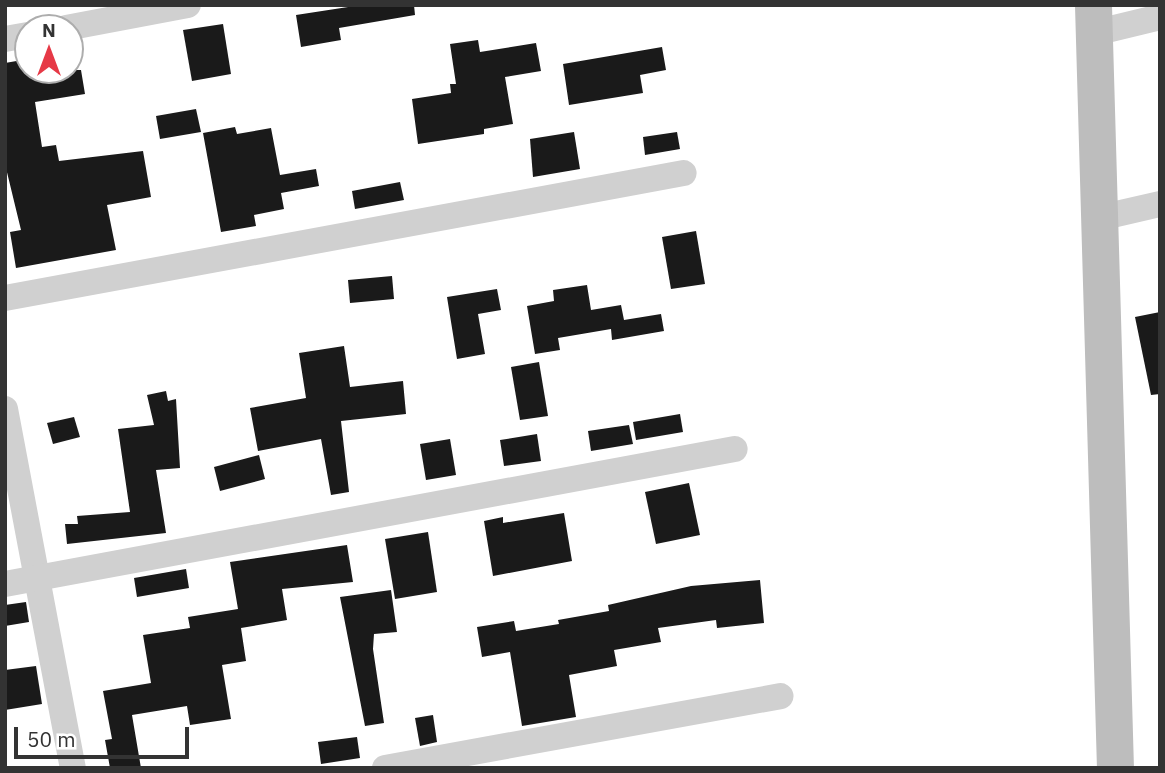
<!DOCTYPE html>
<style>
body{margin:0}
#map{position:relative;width:1165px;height:773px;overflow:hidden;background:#fff;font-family:"IBM Plex Sans",sans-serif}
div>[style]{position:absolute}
.building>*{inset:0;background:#1a1a1a}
.street>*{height:26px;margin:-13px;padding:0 13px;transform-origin:13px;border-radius:13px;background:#d0d0d0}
.secondary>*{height:37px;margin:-18.5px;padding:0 18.5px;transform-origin:18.5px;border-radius:18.5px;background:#bdbdbd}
span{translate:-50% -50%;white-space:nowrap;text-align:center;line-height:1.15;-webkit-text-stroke:7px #fff;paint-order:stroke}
.frame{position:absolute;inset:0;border:7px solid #333;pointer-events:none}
.north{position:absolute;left:14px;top:14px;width:70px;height:70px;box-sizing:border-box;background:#fff;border:2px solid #adadad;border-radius:50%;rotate:0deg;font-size:19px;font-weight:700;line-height:28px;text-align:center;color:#333}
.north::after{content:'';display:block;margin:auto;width:24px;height:32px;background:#e63946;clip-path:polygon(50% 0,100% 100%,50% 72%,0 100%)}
.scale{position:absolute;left:14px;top:727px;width:175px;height:32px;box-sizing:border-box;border:4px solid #333;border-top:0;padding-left:9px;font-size:21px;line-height:24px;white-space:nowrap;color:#333;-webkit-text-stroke:5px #fff;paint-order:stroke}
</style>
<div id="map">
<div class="building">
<div style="clip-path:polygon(361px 5px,414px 5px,415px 15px,339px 28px,341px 40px,301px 47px,296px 15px)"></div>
<div style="clip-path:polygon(223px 24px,231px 74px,192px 81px,183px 30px)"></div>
<div style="clip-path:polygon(478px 40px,480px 52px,536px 43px,541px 71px,505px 77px,513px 124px,484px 129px,484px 134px,418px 144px,412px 99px,451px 93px,450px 84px,456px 84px,450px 44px)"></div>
<div style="clip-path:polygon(662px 47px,666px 70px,640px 75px,643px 93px,569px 105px,563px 64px)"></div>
<div style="clip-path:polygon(28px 59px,28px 70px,81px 70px,85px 94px,35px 102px,42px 147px,56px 145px,59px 161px,143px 151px,151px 197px,107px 205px,116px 250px,16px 268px,10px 232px,21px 230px,5px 164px,5px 63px)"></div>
<div style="clip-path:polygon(196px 109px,201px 132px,160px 139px,156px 116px)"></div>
<div style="clip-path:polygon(235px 127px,237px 134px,271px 128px,280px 175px,316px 169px,319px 186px,281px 193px,284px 209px,254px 215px,256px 226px,221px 232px,203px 133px)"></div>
<div style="clip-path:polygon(574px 132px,580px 169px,533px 177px,530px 139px)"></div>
<div style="clip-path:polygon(677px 132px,680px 149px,645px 155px,643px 137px)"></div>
<div style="clip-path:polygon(400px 182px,404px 200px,355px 209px,352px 191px)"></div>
<div style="clip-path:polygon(696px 231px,705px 284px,671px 289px,662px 237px)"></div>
<div style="clip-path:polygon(392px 276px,394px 299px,350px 303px,348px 280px)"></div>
<div style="clip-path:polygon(587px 285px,591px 310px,621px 305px,624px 320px,661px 314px,664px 331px,612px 340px,611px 329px,558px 338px,560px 350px,535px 354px,527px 306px,554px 301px,553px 290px)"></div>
<div style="clip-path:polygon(497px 289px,501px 310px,478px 314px,485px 354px,457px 359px,447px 297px)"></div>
<div style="clip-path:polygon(1160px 312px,1160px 394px,1151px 395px,1135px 317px)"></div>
<div style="clip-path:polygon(344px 346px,350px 387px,403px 381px,406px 414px,341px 421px,349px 492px,331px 495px,321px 439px,258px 451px,250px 408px,306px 398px,299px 353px)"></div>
<div style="clip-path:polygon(539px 362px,548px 416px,520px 420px,511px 367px)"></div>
<div style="clip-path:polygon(166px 391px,168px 401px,176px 399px,180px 468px,156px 470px,166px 533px,67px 544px,65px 524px,78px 524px,77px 516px,130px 512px,118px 429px,154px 425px,147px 395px)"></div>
<div style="clip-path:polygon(680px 414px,683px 432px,636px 440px,633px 422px)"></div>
<div style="clip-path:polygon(74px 417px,80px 437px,53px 444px,47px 423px)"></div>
<div style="clip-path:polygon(629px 425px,633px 444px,591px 451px,588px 431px)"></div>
<div style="clip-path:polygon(537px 434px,541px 461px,504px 466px,500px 440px)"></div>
<div style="clip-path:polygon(450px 439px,456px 475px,426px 480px,420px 444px)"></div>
<div style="clip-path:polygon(259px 455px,265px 479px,220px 491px,214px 467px)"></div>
<div style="clip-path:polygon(689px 483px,700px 535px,656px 544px,645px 492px)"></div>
<div style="clip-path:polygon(564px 513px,572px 561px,493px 576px,484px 521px,503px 517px,503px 523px)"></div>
<div style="clip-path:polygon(428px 532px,437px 592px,395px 599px,385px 539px)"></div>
<div style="clip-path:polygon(347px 545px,353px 582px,282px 589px,287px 620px,241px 628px,246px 661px,222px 665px,231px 719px,190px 725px,187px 706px,132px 715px,141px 768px,110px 768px,105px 740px,112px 739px,103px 691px,151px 683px,143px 635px,190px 628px,188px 617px,238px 609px,230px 562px)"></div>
<div style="clip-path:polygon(186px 569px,189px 588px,137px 597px,134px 578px)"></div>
<div style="clip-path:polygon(760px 580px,764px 623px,717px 628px,716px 620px,658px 628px,661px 642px,614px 650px,617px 666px,569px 675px,576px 717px,522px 726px,510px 652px,482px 657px,477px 627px,514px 621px,516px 631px,559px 624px,558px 620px,609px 611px,608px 605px,691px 586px)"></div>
<div style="clip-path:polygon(391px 590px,397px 632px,374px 634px,373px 649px,384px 723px,365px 726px,340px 597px)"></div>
<div style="clip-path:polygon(26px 602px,29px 622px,5px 626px,5px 605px)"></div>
<div style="clip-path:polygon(36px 666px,42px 704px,5px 710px,5px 670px)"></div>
<div style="clip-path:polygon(433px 715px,437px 742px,420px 746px,415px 718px)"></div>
<div style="clip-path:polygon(357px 737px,360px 758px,321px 764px,318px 742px)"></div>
</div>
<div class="street">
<div style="left:66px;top:28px;width:124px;rotate:-10.7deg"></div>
<div style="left:1094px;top:33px;width:68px;rotate:-13.6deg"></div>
<div style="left:5px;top:39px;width:23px;rotate:-10deg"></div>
<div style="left:1099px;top:218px;width:63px;rotate:-12.9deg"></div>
<div style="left:5px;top:298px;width:690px;rotate:-10.43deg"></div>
<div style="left:5px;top:409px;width:365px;rotate:79.3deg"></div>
<div style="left:5px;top:584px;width:742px;rotate:-10.48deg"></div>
<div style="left:385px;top:768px;width:402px;rotate:-10.3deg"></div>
</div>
<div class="secondary">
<div style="left:1093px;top:5px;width:763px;rotate:88.35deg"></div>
</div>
<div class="frame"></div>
<div class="north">N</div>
<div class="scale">50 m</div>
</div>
